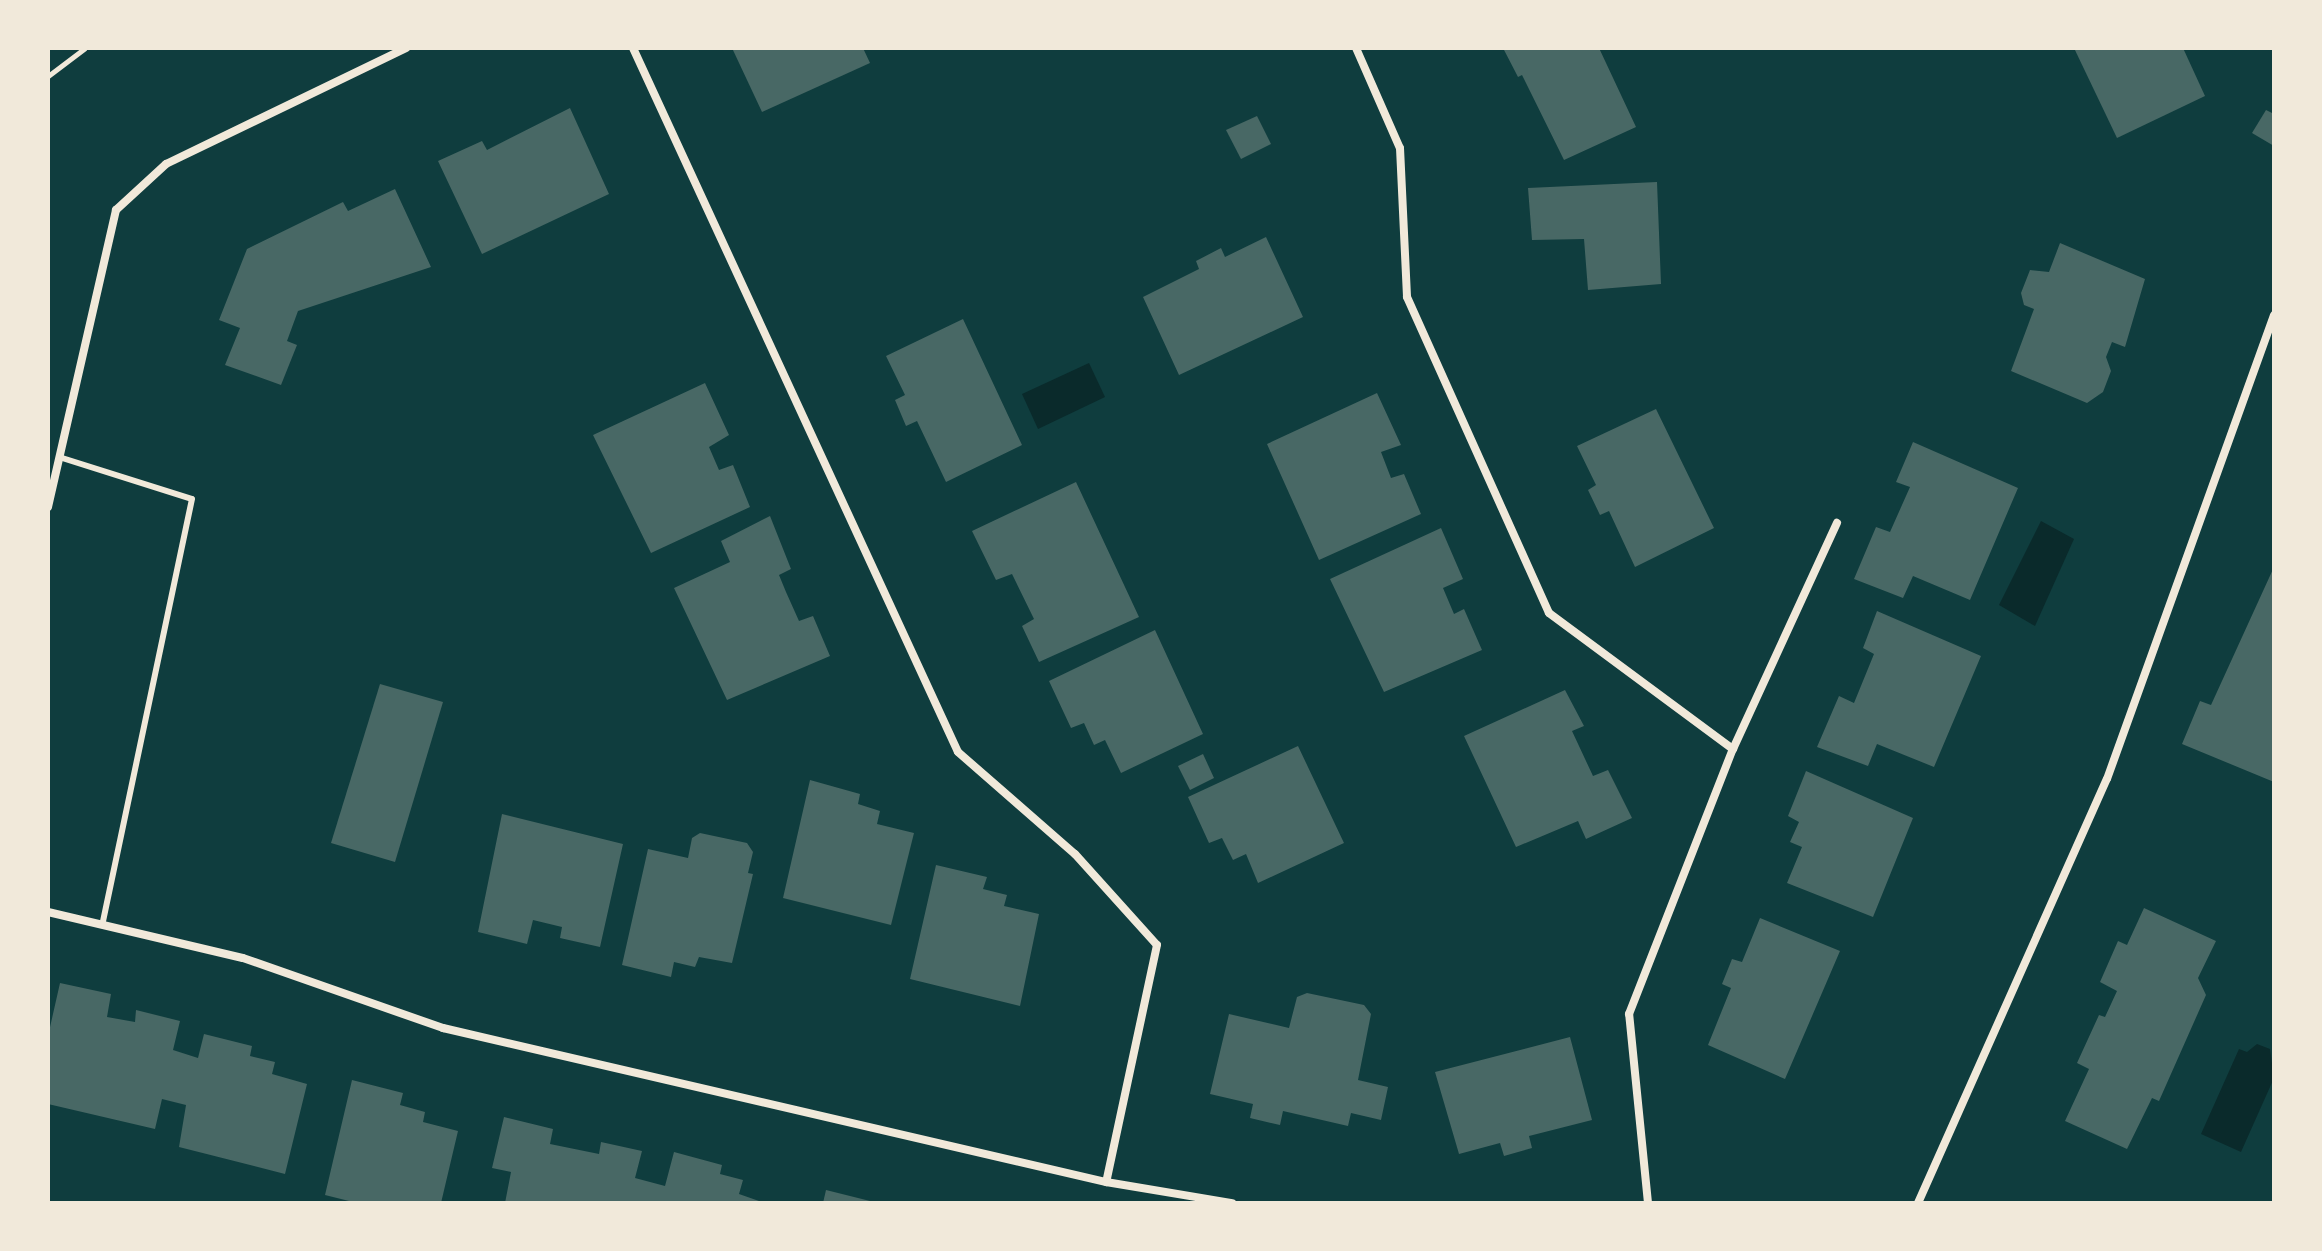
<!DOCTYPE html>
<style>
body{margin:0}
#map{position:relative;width:2322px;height:1251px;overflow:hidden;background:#0f3d3e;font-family:"Alegreya Sans",sans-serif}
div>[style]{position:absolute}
.water>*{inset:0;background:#0a2a2b}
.building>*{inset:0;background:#486865}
.path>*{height:5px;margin:-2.5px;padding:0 2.5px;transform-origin:2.5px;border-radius:2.5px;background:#f1e9da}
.service>*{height:6px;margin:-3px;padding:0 3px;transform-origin:3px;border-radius:3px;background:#f1e9da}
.minor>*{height:8px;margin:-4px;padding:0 4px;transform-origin:4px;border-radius:4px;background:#f1e9da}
span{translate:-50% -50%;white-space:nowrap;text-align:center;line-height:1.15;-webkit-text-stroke:8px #f1e9da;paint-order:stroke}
.frame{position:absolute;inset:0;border:50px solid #f1e9da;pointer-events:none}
</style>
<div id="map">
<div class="water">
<div style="clip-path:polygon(1089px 363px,1105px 397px,1038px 429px,1022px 394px)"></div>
<div style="clip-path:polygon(2041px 521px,2074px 539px,2035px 626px,1999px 605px)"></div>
<div style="clip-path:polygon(2257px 1044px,2270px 1049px,2274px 1078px,2241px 1152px,2201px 1134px,2239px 1049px,2247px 1052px)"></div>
</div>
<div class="building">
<div style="clip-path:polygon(732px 48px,863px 48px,870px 63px,762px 112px)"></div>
<div style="clip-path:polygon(1503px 48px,1599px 48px,1636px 127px,1564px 160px,1522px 75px,1518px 77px)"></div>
<div style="clip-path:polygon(2074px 48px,2183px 48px,2205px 96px,2117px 138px)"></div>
<div style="clip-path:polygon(570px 108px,609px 194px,482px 254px,438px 161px,482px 141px,487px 150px)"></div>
<div style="clip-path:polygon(2266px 110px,2274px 114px,2274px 146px,2252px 133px)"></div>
<div style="clip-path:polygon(1257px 116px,1271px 144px,1241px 159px,1226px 130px)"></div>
<div style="clip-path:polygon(1657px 182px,1661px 284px,1588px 290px,1584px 239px,1532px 240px,1528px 188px)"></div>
<div style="clip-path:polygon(395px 189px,431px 267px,298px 311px,287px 341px,297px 345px,281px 385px,225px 365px,240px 328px,219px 320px,247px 249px,343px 202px,348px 211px)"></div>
<div style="clip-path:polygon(1266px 237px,1303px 317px,1179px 375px,1143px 297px,1199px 269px,1196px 261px,1221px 248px,1225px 257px)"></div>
<div style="clip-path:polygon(2060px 243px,2145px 279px,2125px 347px,2112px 342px,2106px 357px,2111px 371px,2103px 392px,2087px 403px,2011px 371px,2034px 309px,2024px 305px,2021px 293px,2030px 270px,2049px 272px)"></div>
<div style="clip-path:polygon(963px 319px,1022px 445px,946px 482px,917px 421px,906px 426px,895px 400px,905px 395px,886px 356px)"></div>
<div style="clip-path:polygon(705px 383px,729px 435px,709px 447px,719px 470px,733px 465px,750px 507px,651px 553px,593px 435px)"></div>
<div style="clip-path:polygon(1377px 393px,1401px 445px,1381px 452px,1391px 478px,1404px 474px,1421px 514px,1319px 560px,1267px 444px)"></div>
<div style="clip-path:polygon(1656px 409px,1714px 528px,1635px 567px,1609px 511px,1600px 515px,1588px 490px,1596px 485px,1577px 446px)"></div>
<div style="clip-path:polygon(1913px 442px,2018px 488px,1970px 600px,1913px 576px,1903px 598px,1854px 579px,1876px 527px,1890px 532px,1910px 487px,1896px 482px)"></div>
<div style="clip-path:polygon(1076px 482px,1139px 617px,1039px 662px,1022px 626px,1034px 619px,1012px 574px,996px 580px,972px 531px)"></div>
<div style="clip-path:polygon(770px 516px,791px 569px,779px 575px,786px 592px,799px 621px,813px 616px,830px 656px,727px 700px,674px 588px,730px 562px,721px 541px)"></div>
<div style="clip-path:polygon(1441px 528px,1463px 579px,1443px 588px,1454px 614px,1464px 609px,1482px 650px,1384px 692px,1330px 579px)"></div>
<div style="clip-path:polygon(2274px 567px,2274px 782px,2182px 744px,2200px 701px,2211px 705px)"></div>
<div style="clip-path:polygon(1877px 611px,1981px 656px,1934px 767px,1877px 744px,1868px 766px,1817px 747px,1839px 696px,1854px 703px,1874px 654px,1863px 648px)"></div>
<div style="clip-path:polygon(1155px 630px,1203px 734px,1121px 773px,1105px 740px,1094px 745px,1084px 723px,1071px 728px,1049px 681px)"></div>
<div style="clip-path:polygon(380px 684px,443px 702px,395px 862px,331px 843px)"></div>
<div style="clip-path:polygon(1565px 690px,1584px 726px,1572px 731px,1593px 776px,1608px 770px,1632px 818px,1586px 839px,1578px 821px,1516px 847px,1464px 736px)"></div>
<div style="clip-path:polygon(1298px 746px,1344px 843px,1258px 883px,1246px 854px,1233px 860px,1222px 838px,1209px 843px,1188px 797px)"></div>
<div style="clip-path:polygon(1203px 754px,1214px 778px,1190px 790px,1178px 766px)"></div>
<div style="clip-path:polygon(1806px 771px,1913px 818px,1873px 917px,1787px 883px,1802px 847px,1790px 842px,1799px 822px,1788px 816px)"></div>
<div style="clip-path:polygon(810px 780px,860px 794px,858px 804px,880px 811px,877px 824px,914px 833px,891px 925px,783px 898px)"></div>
<div style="clip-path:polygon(502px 814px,623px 844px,600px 947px,560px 938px,562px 927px,533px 920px,527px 944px,478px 932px)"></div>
<div style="clip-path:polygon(700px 833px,747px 843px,753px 852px,748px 873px,753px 874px,732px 963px,699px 957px,695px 967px,674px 962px,671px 977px,622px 965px,648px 849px,688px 858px,692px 838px)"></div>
<div style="clip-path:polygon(936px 865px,987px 877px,983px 889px,1007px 895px,1004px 906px,1039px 914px,1020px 1006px,910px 979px)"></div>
<div style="clip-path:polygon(2144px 908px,2216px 941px,2198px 978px,2206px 995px,2159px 1101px,2152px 1098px,2127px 1149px,2065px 1121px,2089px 1069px,2077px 1063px,2099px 1015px,2105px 1017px,2117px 991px,2100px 982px,2118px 941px,2127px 945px)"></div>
<div style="clip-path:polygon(1760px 918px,1840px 951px,1785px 1079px,1708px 1045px,1731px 988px,1722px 984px,1732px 959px,1742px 962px)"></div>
<div style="clip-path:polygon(60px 983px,111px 994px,107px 1017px,135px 1022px,136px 1010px,180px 1021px,173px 1050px,198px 1058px,204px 1034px,252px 1046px,250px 1056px,275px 1062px,272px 1074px,307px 1084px,285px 1174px,179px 1147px,186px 1105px,162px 1099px,155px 1129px,48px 1104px,48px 1036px)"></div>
<div style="clip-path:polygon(1307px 993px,1364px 1005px,1371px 1014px,1358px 1080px,1388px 1087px,1381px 1120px,1351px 1113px,1348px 1126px,1283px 1111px,1280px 1125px,1250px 1118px,1253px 1104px,1210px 1094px,1229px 1014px,1289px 1028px,1297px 997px)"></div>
<div style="clip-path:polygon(1570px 1037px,1592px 1120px,1529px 1136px,1532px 1148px,1504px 1156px,1500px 1143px,1459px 1154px,1435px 1072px)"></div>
<div style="clip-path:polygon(352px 1080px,403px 1093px,400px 1105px,425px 1112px,423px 1122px,458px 1131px,441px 1203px,357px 1203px,325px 1195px)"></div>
<div style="clip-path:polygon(504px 1117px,553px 1129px,550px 1144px,599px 1154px,601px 1142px,642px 1151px,635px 1178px,665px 1186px,674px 1152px,722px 1165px,720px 1174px,743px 1180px,739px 1194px,765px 1203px,505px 1203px,511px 1172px,492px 1168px)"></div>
<div style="clip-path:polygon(826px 1190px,874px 1202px,874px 1203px,823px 1203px)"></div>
</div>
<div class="path">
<div style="left:48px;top:76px;width:46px;rotate:-37.1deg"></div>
</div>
<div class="service">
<div style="left:59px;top:457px;width:139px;rotate:17.5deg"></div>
<div style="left:192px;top:499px;width:435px;rotate:101.9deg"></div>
</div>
<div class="minor">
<div style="left:633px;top:48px;width:775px;rotate:65.22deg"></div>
<div style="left:958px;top:752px;width:155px;rotate:41.1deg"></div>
<div style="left:1075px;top:854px;width:122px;rotate:48deg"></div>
<div style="left:1157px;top:945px;width:242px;rotate:102.1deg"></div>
<div style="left:1356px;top:48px;width:109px;rotate:66.3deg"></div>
<div style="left:1400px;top:148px;width:149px;rotate:87.3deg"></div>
<div style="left:1407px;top:297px;width:346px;rotate:65.8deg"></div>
<div style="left:1549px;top:613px;width:229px;rotate:36.5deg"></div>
<div style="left:48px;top:507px;width:305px;rotate:-77.1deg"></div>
<div style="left:116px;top:210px;width:68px;rotate:-42.6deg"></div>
<div style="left:166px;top:164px;width:267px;rotate:-25.8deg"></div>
<div style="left:48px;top:912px;width:200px;rotate:13.3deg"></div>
<div style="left:243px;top:958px;width:212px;rotate:19.3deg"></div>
<div style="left:443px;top:1028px;width:681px;rotate:13.08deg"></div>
<div style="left:1106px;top:1182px;width:128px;rotate:9.5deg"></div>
<div style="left:1648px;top:1203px;width:190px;rotate:-95.7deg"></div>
<div style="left:1629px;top:1014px;width:285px;rotate:-68.6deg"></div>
<div style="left:1733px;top:749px;width:249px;rotate:-65.3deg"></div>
<div style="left:1918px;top:1203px;width:464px;rotate:-66deg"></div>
<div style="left:2107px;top:779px;width:493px;rotate:-70.2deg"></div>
</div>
<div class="frame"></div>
</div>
